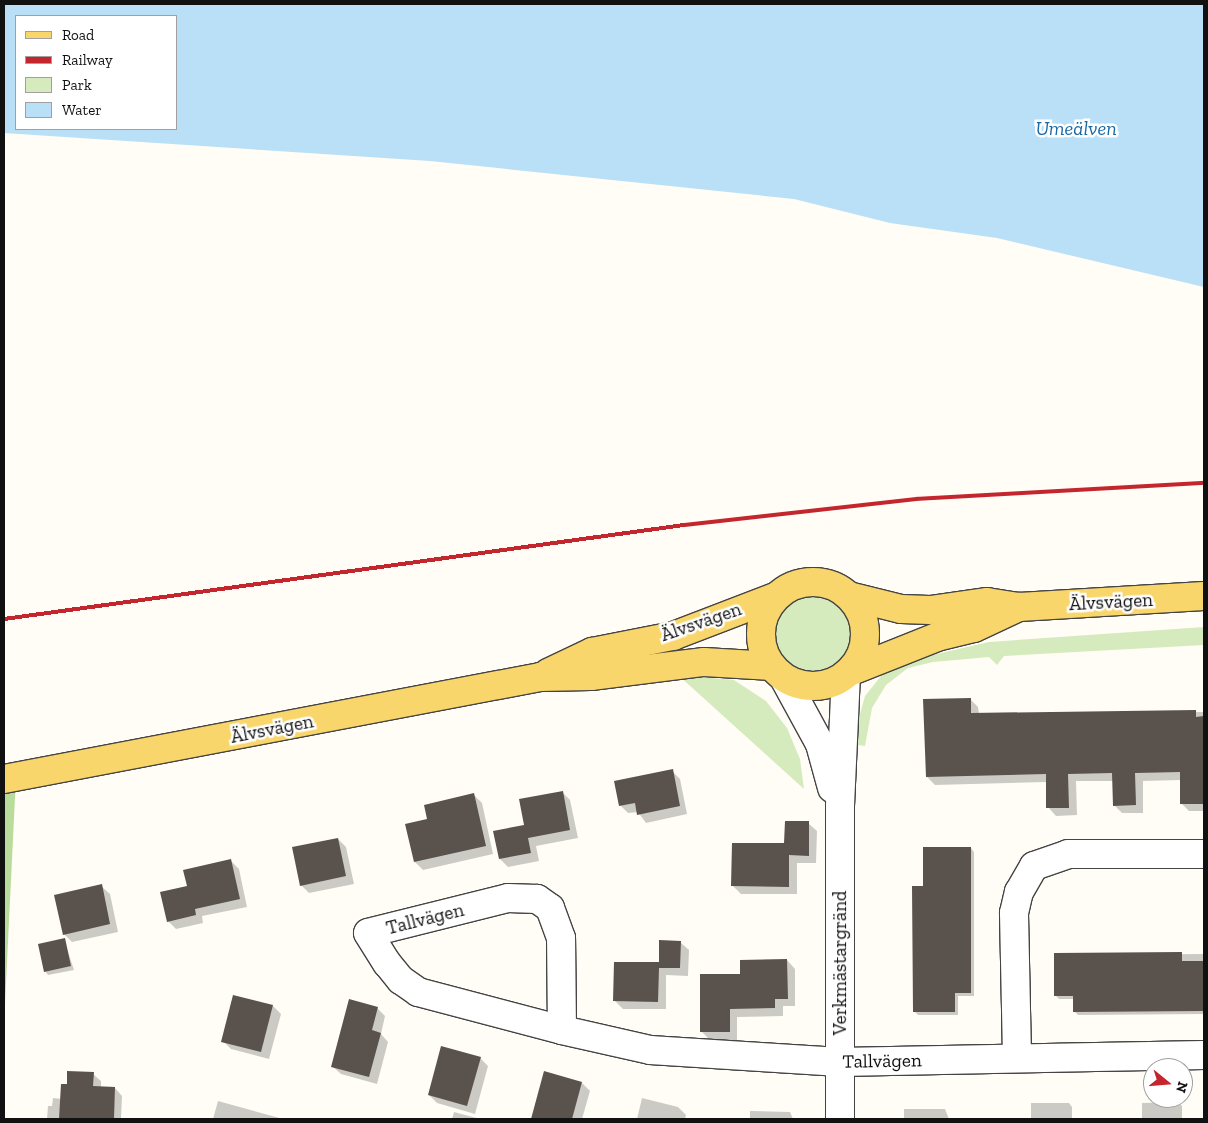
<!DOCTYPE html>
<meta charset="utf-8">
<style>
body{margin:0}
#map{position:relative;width:1208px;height:1123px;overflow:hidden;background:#fffdf5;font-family:"Zilla Slab",serif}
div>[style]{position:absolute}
.green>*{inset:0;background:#d5ebbd}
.round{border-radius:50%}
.forest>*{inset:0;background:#b9dc9c}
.water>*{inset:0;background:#b9e0f7}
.shadow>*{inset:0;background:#0003}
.building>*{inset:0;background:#5a524d}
.roads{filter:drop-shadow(1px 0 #444) drop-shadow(-1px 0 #444) drop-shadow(0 1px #444) drop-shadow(0 -1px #444)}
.minor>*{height:28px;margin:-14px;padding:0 14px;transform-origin:14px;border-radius:14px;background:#fff}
.major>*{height:28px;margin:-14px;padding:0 14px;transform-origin:14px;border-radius:14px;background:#f9d66b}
.major>.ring{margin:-14px;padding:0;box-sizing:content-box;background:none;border:28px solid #f9d66b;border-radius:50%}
.rail>*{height:4px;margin:-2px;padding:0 2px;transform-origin:2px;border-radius:2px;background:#c4262e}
span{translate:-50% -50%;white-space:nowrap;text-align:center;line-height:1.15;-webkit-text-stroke:5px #fff;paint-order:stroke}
.street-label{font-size:19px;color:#111}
.water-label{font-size:20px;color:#1768a6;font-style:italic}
.frame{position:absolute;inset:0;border:5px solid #111;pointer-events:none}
.legend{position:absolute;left:15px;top:15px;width:162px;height:115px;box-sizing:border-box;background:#fff;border:1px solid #a0a0a0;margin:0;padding:6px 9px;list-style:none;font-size:15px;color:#111}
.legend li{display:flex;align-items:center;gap:10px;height:25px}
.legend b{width:25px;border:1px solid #a0a0a0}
.north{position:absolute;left:1143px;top:1058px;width:50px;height:50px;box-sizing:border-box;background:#fff;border:1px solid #a0a0a0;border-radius:50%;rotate:107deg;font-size:14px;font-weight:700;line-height:20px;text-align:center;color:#111}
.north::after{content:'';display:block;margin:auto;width:18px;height:22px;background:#c4262e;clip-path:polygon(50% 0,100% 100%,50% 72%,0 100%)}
</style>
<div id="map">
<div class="green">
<div class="round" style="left:761px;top:582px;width:104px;height:104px"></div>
<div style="clip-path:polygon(1204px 627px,1204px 645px,1004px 656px,997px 665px,989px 657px,933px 662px,908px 668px,886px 685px,872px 708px,865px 746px,857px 745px,857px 725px,865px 696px,881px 676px,906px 661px,989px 642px)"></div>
<div style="clip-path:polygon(678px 675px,734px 680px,766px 701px,787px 728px,800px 759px,804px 789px)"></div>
</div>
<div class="forest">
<div style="clip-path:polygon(16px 777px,4px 1024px,4px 779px)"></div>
</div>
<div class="water">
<div style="clip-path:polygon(evenodd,4px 4px,1204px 4px,1204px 287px,997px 238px,890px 223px,794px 199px,430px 161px,4px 133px,4px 4px,16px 16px,176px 16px,176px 129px,16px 129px,16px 16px)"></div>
</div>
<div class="shadow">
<div style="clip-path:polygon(970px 699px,978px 707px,979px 714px,1204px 712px,1204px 811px,1189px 811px,1181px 803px,1181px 780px,1143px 781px,1143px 813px,1122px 813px,1114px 805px,1113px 781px,1076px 781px,1077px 815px,1056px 816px,1048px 807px,1047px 782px,935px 785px,927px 777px)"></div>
<div style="clip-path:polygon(672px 771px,680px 779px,687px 814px,646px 823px,638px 812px,628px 813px,620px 805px)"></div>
<div style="clip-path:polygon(562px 792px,570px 800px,578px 838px,536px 846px,539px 861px,508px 867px,500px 859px,525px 826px)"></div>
<div style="clip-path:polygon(474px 795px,482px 803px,493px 854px,423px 870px,415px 862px,429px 820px)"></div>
<div style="clip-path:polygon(808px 823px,817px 831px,816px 863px,797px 863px,797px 894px,741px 894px,732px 885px)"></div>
<div style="clip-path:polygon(338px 839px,346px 847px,354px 884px,309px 893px,301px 885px)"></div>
<div style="clip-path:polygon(971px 848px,974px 852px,974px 996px,958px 996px,958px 1015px,918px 1015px,914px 1011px,925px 887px)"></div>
<div style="clip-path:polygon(231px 861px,239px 869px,247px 907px,202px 916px,203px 923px,176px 929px,168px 921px,189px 887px)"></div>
<div style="clip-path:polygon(101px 886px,110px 894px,118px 932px,72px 942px,64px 934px)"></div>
<div style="clip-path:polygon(64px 940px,74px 970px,48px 975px,45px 971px)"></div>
<div style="clip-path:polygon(680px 942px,689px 950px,688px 976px,666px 975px,666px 1009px,623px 1009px,614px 1000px,660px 964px)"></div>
<div style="clip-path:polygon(1204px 954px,1204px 1014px,1078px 1015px,1074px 1011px,1074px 999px,1059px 999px,1055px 995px,1055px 955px)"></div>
<div style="clip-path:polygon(787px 960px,795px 969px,795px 1006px,783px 1006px,783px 1016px,737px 1017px,737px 1040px,710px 1040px,702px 1032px,742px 975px)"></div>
<div style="clip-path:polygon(273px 1006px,281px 1014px,269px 1059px,231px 1049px,223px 1041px)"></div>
<div style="clip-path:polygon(377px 1008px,385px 1016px,381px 1034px,388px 1042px,377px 1084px,341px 1074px,332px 1066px)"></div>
<div style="clip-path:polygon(480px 1058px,488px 1066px,475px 1114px,437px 1103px,429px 1095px)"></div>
<div style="clip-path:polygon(93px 1074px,101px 1081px,101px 1087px,115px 1088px,122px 1096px,121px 1119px,47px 1119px,48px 1106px,52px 1106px,53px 1098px,62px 1099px,68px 1085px)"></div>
<div style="clip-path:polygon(582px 1083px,590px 1091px,582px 1119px,533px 1117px)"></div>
<div style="clip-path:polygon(642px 1098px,678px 1107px,686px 1115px,685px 1119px,637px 1119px)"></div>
<div style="clip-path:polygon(218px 1101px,283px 1119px,213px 1119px)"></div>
<div style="clip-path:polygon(1178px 1102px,1182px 1106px,1182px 1119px,1142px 1119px,1142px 1103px)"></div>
<div style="clip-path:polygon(1031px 1103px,1069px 1103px,1072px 1107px,1072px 1119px,1031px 1119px)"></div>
<div style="clip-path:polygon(904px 1109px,945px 1109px,949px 1119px,904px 1119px)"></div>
<div style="clip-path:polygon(750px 1111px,790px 1112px,793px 1119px,750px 1119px)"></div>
<div style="clip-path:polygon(454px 1112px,480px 1119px,452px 1119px)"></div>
</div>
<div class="building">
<div style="clip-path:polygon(971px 698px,971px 713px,1196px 710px,1196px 717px,1204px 716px,1204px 804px,1180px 804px,1180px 772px,1135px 773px,1136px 805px,1113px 806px,1112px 773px,1068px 774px,1069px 808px,1046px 808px,1046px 774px,926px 777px,923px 699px)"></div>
<div style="clip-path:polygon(673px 769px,680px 806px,637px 815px,635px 803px,619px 806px,614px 781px)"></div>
<div style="clip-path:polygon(563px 791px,570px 830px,528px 838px,531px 853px,499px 859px,493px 831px,524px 825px,519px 799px)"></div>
<div style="clip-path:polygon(474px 793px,486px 846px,414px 862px,405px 824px,427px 819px,424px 805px)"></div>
<div style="clip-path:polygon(785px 821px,809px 821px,809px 856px,789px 855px,789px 887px,731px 886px,732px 843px,784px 843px)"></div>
<div style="clip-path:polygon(338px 838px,346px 876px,300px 886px,292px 847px)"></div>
<div style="clip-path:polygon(923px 847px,971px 847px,971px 993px,955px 993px,955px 1012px,913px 1012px,912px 886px,923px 886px)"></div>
<div style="clip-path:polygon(231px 859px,240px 899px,195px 909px,196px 915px,167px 922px,160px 892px,187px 886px,183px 870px)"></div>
<div style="clip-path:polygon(102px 884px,110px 924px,63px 935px,54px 895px)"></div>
<div style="clip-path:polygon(65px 938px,71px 966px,44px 972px,38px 944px)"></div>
<div style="clip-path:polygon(659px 940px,681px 941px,680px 968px,659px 968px,658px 1002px,613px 1001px,614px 962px,659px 962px)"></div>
<div style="clip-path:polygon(1182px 952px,1182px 961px,1204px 961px,1204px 1011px,1073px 1012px,1073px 996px,1054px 996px,1054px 953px)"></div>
<div style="clip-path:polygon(787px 959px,788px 999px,775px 999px,775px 1008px,730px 1009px,730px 1032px,700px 1032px,700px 974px,740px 974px,740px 960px)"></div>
<div style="clip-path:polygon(233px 995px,273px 1005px,261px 1052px,221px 1042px)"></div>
<div style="clip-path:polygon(349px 999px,378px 1007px,372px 1030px,381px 1033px,369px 1077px,331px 1067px)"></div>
<div style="clip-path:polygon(441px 1046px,481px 1057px,467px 1106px,428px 1095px)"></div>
<div style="clip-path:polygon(67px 1071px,94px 1072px,93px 1086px,115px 1087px,114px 1119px,59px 1119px,61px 1084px,67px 1084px)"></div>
<div style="clip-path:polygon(544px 1071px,582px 1082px,572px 1119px,531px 1119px)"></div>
</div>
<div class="roads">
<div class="minor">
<div style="left:784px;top:678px;width:75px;rotate:61.4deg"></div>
<div style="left:820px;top:744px;width:46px;rotate:74.7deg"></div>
<div style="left:562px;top:1030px;width:92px;rotate:-90.6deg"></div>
<div style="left:561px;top:938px;width:32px;rotate:-110deg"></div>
<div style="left:550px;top:908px;width:16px;rotate:-145deg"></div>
<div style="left:537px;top:899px;width:29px;rotate:-178deg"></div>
<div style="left:508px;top:898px;width:144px;rotate:166deg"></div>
<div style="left:368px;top:933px;width:36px;rotate:58deg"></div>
<div style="left:387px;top:963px;width:22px;rotate:51deg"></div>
<div style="left:401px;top:980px;width:21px;rotate:35deg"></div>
<div style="left:418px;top:992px;width:149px;rotate:14.8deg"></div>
<div style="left:562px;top:1030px;width:90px;rotate:12.8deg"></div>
<div style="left:650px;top:1050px;width:190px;rotate:3.6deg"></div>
<div style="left:840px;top:1062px;width:364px;rotate:-1.1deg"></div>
<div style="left:1017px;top:1057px;width:144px;rotate:-91.2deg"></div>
<div style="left:1014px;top:913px;width:22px;rotate:-77deg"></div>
<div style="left:1019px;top:892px;width:30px;rotate:-60deg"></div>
<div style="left:1034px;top:866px;width:36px;rotate:-19deg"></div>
<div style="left:1068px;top:854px;width:136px"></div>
<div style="left:840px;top:1119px;width:313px;rotate:-90deg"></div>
<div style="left:840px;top:806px;width:131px;rotate:-87.4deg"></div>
</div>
<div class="major">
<div class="ring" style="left:761px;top:582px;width:76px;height:76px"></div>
<div style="left:849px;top:596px;width:54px;rotate:14deg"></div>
<div style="left:901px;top:609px;width:29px;rotate:2deg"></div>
<div style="left:930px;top:610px;width:58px;rotate:-8deg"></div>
<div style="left:987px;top:602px;width:32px;rotate:9deg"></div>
<div style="left:1019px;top:607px;width:185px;rotate:-3.4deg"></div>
<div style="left:849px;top:672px;width:95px;rotate:-21.7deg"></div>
<div style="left:937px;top:637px;width:38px;rotate:-14deg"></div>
<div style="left:974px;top:628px;width:50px;rotate:-25deg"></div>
<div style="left:548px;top:673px;width:49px;rotate:-25.5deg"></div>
<div style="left:592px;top:652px;width:83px;rotate:-11.2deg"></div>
<div style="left:673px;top:636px;width:111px;rotate:-21deg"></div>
<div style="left:4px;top:779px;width:546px;rotate:-10.77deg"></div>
<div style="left:540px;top:677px;width:51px;rotate:-1.1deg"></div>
<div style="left:591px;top:676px;width:114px;rotate:-7.1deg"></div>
<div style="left:704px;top:662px;width:68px;rotate:3.4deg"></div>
</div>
</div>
<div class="rail">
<div style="left:4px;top:619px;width:686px;rotate:-7.87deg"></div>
<div style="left:684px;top:525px;width:234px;rotate:-6.4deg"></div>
<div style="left:917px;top:499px;width:287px;rotate:-3.2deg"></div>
</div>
<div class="street-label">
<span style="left:1111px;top:602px;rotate:-3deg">Älvsvägen</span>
<span style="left:701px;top:622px;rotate:-19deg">Älvsvägen</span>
<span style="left:272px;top:729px;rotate:-11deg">Älvsvägen</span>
<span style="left:425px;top:919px;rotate:-14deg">Tallvägen</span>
<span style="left:840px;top:963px;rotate:-90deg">Verkmästargränd</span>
<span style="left:882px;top:1061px;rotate:-1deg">Tallvägen</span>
</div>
<div class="water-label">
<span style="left:1076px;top:128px">Umeälven</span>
</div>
<div class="frame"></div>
<ul class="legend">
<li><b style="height:6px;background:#f9d66b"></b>Road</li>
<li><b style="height:6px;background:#c4262e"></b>Railway</li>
<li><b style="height:14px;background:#d5ebbd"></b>Park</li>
<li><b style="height:14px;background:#b9e0f7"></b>Water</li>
</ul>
<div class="north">N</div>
</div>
